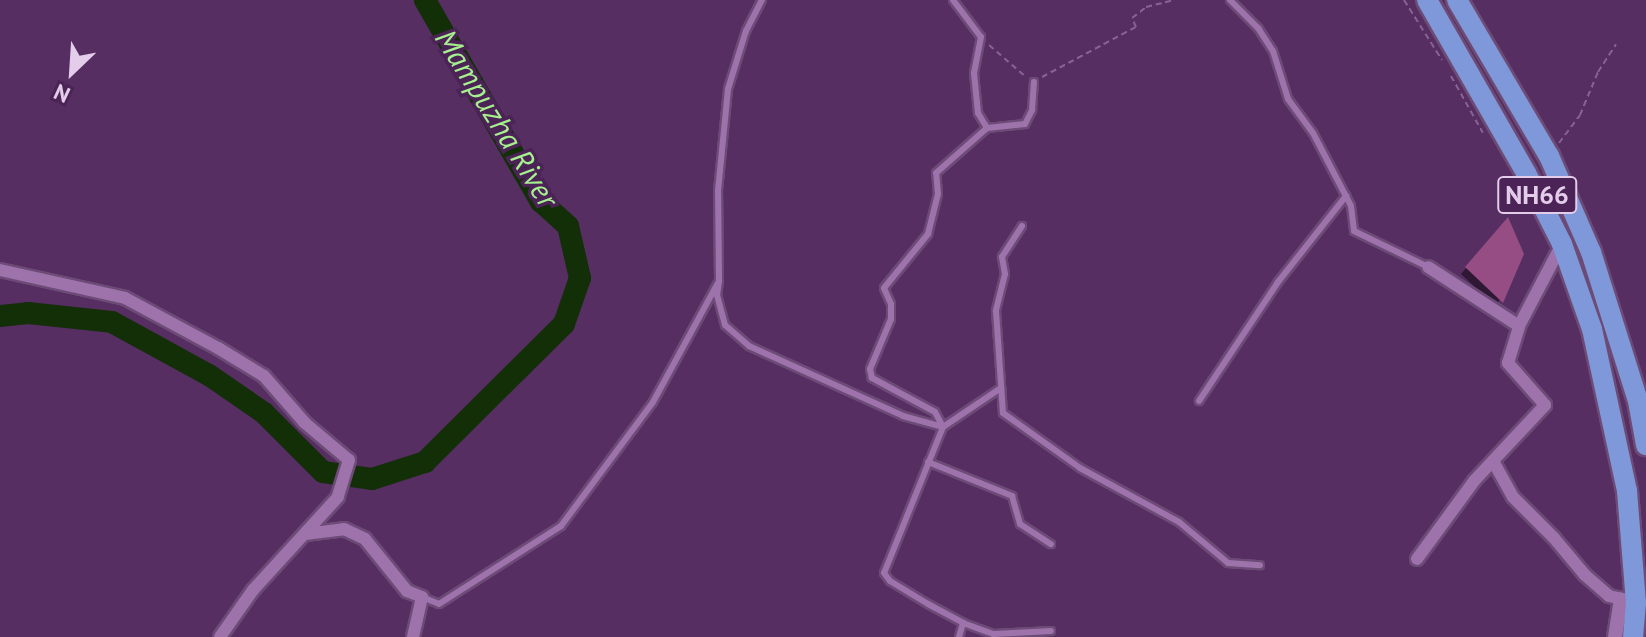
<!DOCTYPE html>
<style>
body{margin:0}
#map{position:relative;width:1646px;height:637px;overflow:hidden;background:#562e62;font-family:"PT Sans",sans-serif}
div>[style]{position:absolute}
.shadow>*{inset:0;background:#0007}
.river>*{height:22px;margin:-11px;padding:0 11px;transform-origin:11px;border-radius:11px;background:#132f08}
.building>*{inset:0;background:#964d83}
.path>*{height:2px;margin-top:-1px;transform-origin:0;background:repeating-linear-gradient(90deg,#866490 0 6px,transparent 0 10px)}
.roads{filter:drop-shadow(2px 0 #6d4b77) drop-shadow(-2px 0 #6d4b77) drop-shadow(0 2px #6d4b77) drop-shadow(0 -2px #6d4b77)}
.service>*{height:6px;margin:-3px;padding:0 3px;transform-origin:3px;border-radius:3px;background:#9e73ac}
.minor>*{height:12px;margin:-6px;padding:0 6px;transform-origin:6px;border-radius:6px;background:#9e73ac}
.tertiary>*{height:14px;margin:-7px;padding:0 7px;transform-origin:7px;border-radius:7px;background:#9e73ac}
.trunk>*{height:20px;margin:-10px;padding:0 10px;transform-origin:10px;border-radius:10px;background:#7f98d9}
span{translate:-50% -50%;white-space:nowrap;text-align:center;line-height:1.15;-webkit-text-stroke:7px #4b2356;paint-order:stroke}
.shield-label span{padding:2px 6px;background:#4b2356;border:2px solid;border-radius:6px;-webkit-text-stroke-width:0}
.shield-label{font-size:26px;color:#e4cdeb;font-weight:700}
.water-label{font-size:30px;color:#a7f18e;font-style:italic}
.north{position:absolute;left:32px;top:32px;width:80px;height:80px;-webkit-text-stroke:6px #4b2356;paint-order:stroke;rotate:205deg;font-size:22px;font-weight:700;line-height:32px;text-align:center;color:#e4cdeb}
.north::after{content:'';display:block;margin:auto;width:28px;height:36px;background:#e4cdeb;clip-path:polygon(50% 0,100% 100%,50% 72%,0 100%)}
</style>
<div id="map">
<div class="shadow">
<div style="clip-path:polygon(1502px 225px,1522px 254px,1496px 307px,1461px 274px)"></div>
</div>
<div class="river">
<div style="left:0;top:316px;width:28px;rotate:-6deg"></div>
<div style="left:28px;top:313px;width:84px;rotate:6.1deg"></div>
<div style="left:112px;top:322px;width:111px;rotate:28.7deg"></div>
<div style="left:209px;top:375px;width:67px;rotate:34.6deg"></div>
<div style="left:264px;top:413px;width:83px;rotate:45deg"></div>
<div style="left:323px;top:472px;width:49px;rotate:8.1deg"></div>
<div style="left:372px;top:479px;width:56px;rotate:-17.8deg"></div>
<div style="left:425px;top:462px;width:196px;rotate:-44.8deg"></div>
<div style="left:564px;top:324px;width:49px;rotate:-70.8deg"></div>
<div style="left:580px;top:278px;width:53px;rotate:-103deg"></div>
<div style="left:568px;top:226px;width:36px;rotate:-138deg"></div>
<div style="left:541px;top:202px;width:233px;rotate:-119.9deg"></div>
</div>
<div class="building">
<div style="clip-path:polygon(1508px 217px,1524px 254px,1503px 303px,1465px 267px)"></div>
</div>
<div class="path">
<div style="left:1404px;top:0;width:71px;rotate:57.7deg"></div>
<div style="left:989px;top:45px;width:49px;rotate:40.9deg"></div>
<div style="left:1451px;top:76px;width:65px;rotate:60.7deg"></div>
<div style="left:1042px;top:77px;width:106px;rotate:-28deg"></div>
<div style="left:1136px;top:27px;width:10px;rotate:-114deg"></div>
<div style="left:1132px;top:18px;width:18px;rotate:-38deg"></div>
<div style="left:1146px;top:7px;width:29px;rotate:-14deg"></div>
<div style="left:1559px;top:143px;width:35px;rotate:-53deg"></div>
<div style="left:1580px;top:115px;width:47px;rotate:-67.3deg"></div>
<div style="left:1598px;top:72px;width:33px;rotate:-57deg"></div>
</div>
<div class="roads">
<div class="service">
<div style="left:953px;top:0;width:46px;rotate:52.9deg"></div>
<div style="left:981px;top:37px;width:37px;rotate:101deg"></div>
<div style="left:974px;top:73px;width:40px;rotate:84.3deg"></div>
<div style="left:978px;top:113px;width:17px;rotate:59deg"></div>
<div style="left:1230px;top:0;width:40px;rotate:45deg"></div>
<div style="left:1258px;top:28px;width:27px;rotate:57deg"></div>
<div style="left:1273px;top:51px;width:50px;rotate:72.6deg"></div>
<div style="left:1288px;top:99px;width:42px;rotate:53.7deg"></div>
<div style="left:1313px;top:133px;width:82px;rotate:62.5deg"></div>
<div style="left:1351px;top:206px;width:25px;rotate:83deg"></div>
<div style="left:1354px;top:231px;width:82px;rotate:25.9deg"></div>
<div style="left:1022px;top:226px;width:37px;rotate:123deg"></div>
<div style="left:1002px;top:257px;width:17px;rotate:80deg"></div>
<div style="left:1005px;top:274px;width:38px;rotate:104deg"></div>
<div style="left:996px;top:311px;width:102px;rotate:86.1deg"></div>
<div style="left:1003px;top:413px;width:95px;rotate:35.5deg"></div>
<div style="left:1080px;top:468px;width:113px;rotate:28.6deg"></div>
<div style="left:1179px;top:522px;width:64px;rotate:39.9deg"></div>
<div style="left:1228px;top:563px;width:32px;rotate:4deg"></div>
<div style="left:719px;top:281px;width:90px;rotate:-90.6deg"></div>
<div style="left:718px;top:191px;width:102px;rotate:-84.4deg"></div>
<div style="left:728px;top:89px;width:61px;rotate:-72.8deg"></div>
<div style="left:746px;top:31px;width:35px;rotate:-63deg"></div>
<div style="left:1001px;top:388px;width:70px;rotate:146.1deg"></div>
<div style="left:943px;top:427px;width:157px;rotate:112deg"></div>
<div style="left:884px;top:573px;width:10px;rotate:53deg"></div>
<div style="left:890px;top:581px;width:44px;rotate:31.2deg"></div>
<div style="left:928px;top:604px;width:40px;rotate:28deg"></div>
<div style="left:963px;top:623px;width:33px;rotate:20deg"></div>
<div style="left:994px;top:634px;width:57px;rotate:-3deg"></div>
<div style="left:1199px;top:401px;width:143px;rotate:-56.4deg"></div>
<div style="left:1278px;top:282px;width:110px;rotate:-51.7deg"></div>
<div style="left:943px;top:427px;width:17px;rotate:-118deg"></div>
<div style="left:935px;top:412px;width:72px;rotate:-151.6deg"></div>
<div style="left:872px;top:378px;width:9px;rotate:-103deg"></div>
<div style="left:870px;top:369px;width:54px;rotate:-67.2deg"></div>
<div style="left:891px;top:319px;width:15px;rotate:-90deg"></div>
<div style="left:891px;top:304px;width:17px;rotate:-114deg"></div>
<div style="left:884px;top:288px;width:70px;rotate:-50.8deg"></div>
<div style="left:928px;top:234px;width:41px;rotate:-76deg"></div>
<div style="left:938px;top:194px;width:21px;rotate:-95deg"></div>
<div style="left:936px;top:173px;width:68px;rotate:-41.4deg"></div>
<div style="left:987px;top:128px;width:38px;rotate:-6deg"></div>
<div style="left:1025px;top:124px;width:16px;rotate:-63deg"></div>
<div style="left:1032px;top:110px;width:28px;rotate:-86deg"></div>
<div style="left:928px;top:462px;width:91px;rotate:22deg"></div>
<div style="left:1012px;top:496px;width:29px;rotate:74deg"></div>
<div style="left:1020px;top:524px;width:37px;rotate:33deg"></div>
<div style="left:422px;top:597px;width:18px;rotate:22deg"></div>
<div style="left:439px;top:604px;width:145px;rotate:-32.6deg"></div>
<div style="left:561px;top:526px;width:154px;rotate:-53.4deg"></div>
<div style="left:653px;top:402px;width:138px;rotate:-61.4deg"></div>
<div style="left:719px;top:281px;width:14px;rotate:98deg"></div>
<div style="left:717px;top:295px;width:31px;rotate:75deg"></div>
<div style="left:725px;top:325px;width:32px;rotate:41deg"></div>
<div style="left:749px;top:346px;width:169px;rotate:24.4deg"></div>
<div style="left:903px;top:416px;width:41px;rotate:15.4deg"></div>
<div style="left:959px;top:637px;width:15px;rotate:-74deg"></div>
</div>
<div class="minor">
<div style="left:0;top:270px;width:128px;rotate:12.6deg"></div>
<div style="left:125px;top:298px;width:106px;rotate:28.3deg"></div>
<div style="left:218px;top:348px;width:54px;rotate:31.3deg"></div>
<div style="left:264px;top:376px;width:62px;rotate:48.9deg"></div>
<div style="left:305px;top:423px;width:57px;rotate:40.1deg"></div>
<div style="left:349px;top:460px;width:39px;rotate:107deg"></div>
<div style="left:338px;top:497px;width:126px;rotate:132.4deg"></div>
<div style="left:253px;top:590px;width:57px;rotate:125.1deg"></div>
<div style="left:1519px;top:326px;width:93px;rotate:-62.3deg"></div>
<div style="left:1493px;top:461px;width:41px;rotate:60.9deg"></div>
<div style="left:1513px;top:497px;width:58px;rotate:45deg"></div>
<div style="left:1554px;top:538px;width:48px;rotate:50deg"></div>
<div style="left:1585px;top:575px;width:32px;rotate:41deg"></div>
<div style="left:1609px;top:596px;width:22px;rotate:13deg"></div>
<div style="left:305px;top:534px;width:39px;rotate:-7deg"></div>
<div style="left:344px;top:529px;width:23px;rotate:25deg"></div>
<div style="left:365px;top:539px;width:67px;rotate:51.1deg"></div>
<div style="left:407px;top:591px;width:16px;rotate:22deg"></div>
<div style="left:422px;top:597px;width:41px;rotate:102.7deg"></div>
<div style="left:1417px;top:559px;width:97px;rotate:-53.8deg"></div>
<div style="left:1474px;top:481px;width:104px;rotate:-46.9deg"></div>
<div style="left:1545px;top:405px;width:56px;rotate:-131.4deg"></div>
<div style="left:1508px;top:363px;width:39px;rotate:-73deg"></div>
<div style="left:1519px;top:326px;width:108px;rotate:-147deg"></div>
</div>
<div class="tertiary">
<div style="left:1615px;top:637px;width:38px;rotate:-81deg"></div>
</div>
<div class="trunk">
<div style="left:1427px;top:0;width:199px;rotate:60.2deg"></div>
<div style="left:1526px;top:173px;width:80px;rotate:63.1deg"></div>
<div style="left:1562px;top:244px;width:90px;rotate:70.6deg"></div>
<div style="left:1592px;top:329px;width:166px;rotate:77.8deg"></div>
<div style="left:1627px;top:491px;width:112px;rotate:85.4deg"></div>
<div style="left:1636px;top:603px;width:34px;rotate:95deg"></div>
<div style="left:1457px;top:0;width:181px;rotate:59.5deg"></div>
<div style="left:1549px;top:156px;width:105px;rotate:66.4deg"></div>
<div style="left:1591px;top:252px;width:156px;rotate:72.5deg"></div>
<div style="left:1638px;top:401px;width:45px;rotate:79.7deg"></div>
</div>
</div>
<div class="shield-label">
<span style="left:1537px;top:195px">NH66</span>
</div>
<div class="water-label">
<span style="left:497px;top:118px;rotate:58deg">Mampuzha River</span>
</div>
<div class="north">N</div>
</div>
